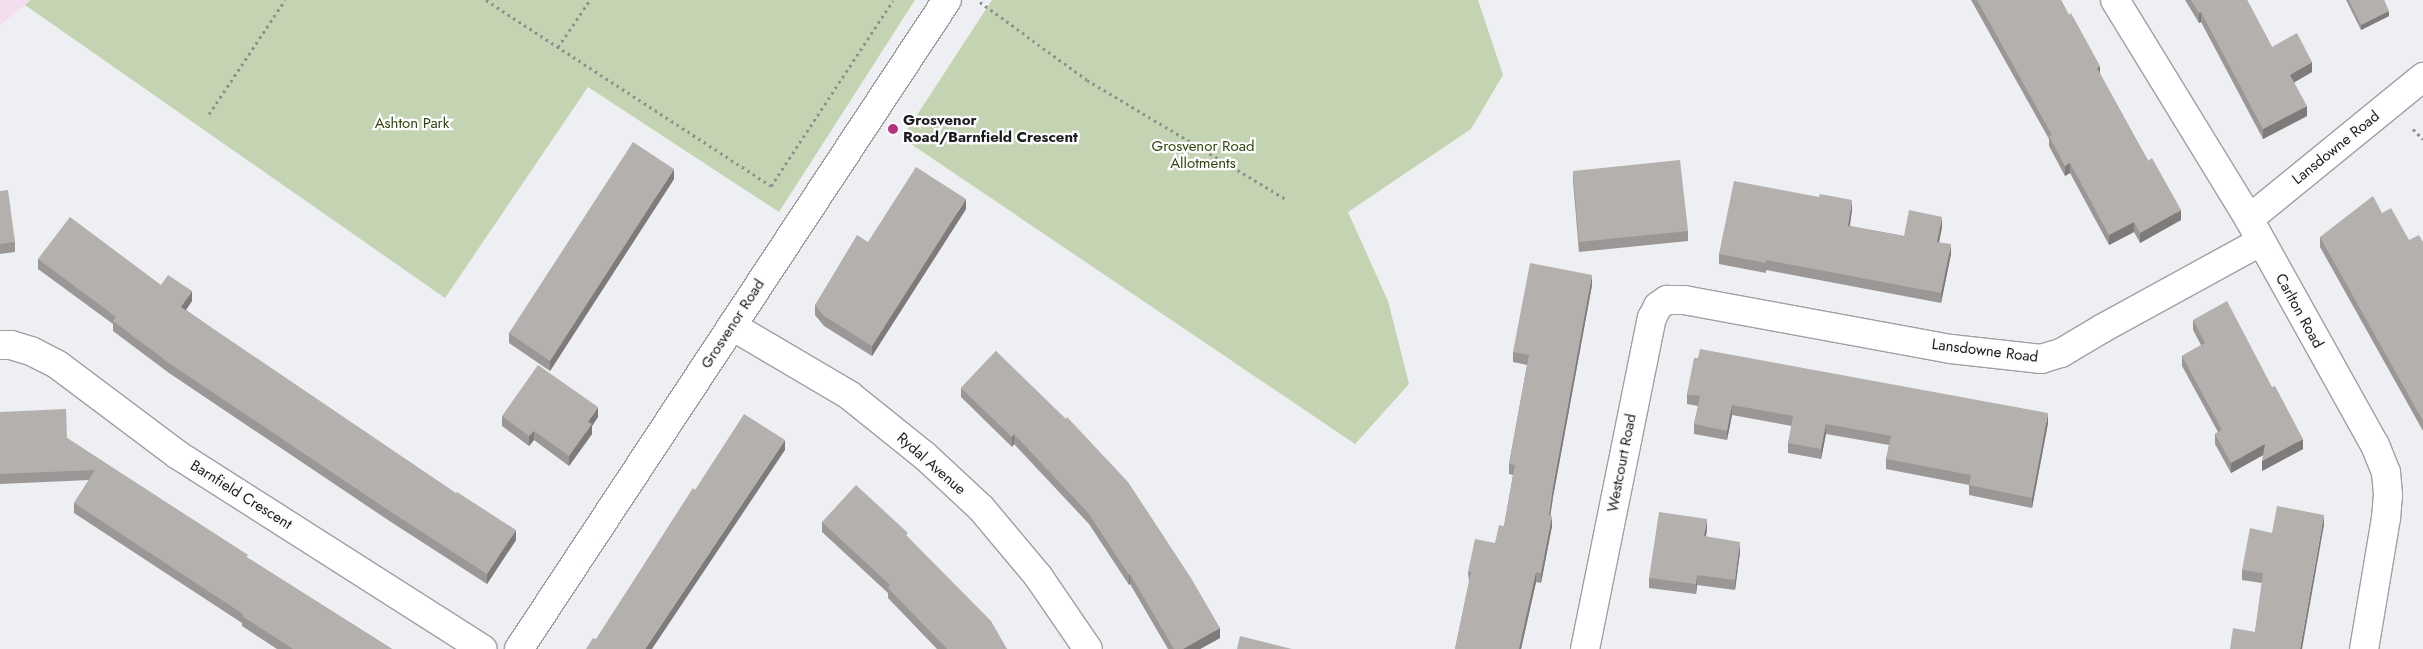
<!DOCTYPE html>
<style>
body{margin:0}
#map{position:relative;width:2423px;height:649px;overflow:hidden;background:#eeeff3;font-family:Jost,sans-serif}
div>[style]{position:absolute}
.education>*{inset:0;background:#f2deef}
.green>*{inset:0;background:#c4d3b1}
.path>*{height:3px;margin-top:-1.5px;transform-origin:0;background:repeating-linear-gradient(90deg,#8d8e90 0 2.5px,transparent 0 6.5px)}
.roads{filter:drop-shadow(1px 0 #9fa0a4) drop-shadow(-1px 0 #9fa0a4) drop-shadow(0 1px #9fa0a4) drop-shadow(0 -1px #9fa0a4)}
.street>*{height:28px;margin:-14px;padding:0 14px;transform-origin:14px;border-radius:14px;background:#fff}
.secondary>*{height:28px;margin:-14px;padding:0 14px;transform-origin:14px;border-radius:14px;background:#fff}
.wall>*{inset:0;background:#9b9796}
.shaded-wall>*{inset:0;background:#7e7b7a}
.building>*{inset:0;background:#b4b0ae}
.dots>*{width:14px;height:14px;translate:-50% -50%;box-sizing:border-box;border:2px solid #fcfcff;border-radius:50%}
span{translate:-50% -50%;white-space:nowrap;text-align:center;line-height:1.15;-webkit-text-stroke:4.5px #fcfcff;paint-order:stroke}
.poi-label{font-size:15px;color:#1a1b1c;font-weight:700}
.left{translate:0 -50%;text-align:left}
.park-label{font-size:15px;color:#324709}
.street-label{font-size:15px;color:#1a1b1c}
</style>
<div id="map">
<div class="education">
<div style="clip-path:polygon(0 0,31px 0,0 25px)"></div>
</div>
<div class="green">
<div style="clip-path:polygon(31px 0,915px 0,779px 212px,588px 87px,445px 298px,25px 5px)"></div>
<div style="clip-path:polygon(992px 0,1478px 0,1503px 75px,1471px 129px,1348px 212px,1388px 301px,1409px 384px,1355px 444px,902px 138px)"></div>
</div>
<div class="path">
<div style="left:486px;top:0;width:340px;rotate:33.1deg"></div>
<div style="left:771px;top:186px;width:222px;rotate:-56.7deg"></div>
<div style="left:980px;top:2px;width:132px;rotate:36.1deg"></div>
<div style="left:1087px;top:80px;width:232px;rotate:30.9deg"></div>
<div style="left:558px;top:47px;width:57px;rotate:-55.8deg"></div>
<div style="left:209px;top:114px;width:137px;rotate:-56.3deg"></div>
<div style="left:2413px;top:129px;width:14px;rotate:45deg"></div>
</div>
<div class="roads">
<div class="street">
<div style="left:2115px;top:0;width:257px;rotate:58.5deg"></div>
<div style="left:2249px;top:219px;width:259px;rotate:60.9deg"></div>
<div style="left:2375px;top:445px;width:29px;rotate:68deg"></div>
<div style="left:2386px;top:472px;width:23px;rotate:85deg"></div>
<div style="left:2388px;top:495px;width:23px;rotate:95deg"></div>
<div style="left:2386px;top:518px;width:133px;rotate:99.5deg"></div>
<div style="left:2249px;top:219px;width:225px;rotate:-39.2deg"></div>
<div style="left:732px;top:326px;width:136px;rotate:30.5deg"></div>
<div style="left:849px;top:395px;width:97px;rotate:38.8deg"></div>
<div style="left:925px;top:456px;width:76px;rotate:42.9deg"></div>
<div style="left:981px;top:508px;width:89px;rotate:50deg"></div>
<div style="left:1038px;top:576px;width:88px;rotate:55.6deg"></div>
<div style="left:0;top:345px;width:11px"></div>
<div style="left:11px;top:345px;width:21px;rotate:17deg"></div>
<div style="left:31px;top:351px;width:30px;rotate:27deg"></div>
<div style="left:58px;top:365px;width:150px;rotate:36.9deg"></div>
<div style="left:178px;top:455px;width:361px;rotate:32.5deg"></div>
<div style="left:1585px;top:649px;width:338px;rotate:-78.6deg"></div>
<div style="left:1652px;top:318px;width:13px;rotate:-63deg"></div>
<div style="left:1658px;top:306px;width:11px;rotate:-34deg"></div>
<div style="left:1667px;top:300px;width:17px"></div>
<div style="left:1684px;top:300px;width:271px;rotate:10.4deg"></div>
<div style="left:1951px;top:349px;width:91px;rotate:6.3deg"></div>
<div style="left:2041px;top:359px;width:21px;rotate:-17deg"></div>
<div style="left:2061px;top:353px;width:49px;rotate:-30.8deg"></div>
<div style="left:2103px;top:328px;width:179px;rotate:-28.7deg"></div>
</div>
<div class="secondary">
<div style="left:519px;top:649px;width:777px;rotate:-56.6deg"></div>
</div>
</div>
<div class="wall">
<div style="clip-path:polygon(1971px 0,2061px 0,2100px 74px,2181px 220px,2140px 243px,2134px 232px,2109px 245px,2070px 173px,2065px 176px,2049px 146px,2049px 139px)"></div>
<div style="clip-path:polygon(2185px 0,2247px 0,2272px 47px,2312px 72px,2294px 82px,2307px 116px,2263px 139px,2201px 22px,2199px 23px)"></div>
<div style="clip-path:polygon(2346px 0,2384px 0,2389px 16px,2361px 30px)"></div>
<div style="clip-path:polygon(1573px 171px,1688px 231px,1688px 241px,1579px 252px,1573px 181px)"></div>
<div style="clip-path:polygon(674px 179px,550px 371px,509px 343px,509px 333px)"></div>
<div style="clip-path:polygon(0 191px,15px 242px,15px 252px,0 254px)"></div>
<div style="clip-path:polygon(966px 209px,872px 356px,824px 326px,815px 315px,815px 305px,868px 242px)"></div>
<div style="clip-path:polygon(1852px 210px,1850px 226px,1904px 236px,1942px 227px,1939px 242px,1951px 254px,1941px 303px,1766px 270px,1766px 273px,1719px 264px,1719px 254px)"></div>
<div style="clip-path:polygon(2382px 213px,2409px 240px,2423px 242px,2423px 431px,2320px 247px,2320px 237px)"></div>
<div style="clip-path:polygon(38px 259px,161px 285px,192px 301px,186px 310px,516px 540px,487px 584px,391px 522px,169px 373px,113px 331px,113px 324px,38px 269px)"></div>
<div style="clip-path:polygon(1592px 285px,1553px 497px,1550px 516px,1552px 526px,1541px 583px,1536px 582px,1521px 649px,1455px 649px,1469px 582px,1468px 572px,1495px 543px,1504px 526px,1513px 475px,1509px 474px,1509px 464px,1527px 365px,1513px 362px,1513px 352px)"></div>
<div style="clip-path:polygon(2193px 320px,2303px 449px,2262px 471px,2263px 455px,2231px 473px,2215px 444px,2215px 434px,2218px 432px,2182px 366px,2182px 356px,2201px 345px,2193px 330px)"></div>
<div style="clip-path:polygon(996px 351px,1220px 638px,1200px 649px,1168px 649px,1130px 584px,1129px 585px,1089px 524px,1014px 444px,1012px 447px,961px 397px,961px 388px)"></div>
<div style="clip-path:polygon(1687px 394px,2048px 423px,2032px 508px,1969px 495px,1969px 485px,1886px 469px,1886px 459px,1889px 445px,1826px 434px,1821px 459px,1788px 453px,1788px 443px,1792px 426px,1732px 415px,1727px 440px,1694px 434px,1694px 424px,1698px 406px,1687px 404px)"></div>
<div style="clip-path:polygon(0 412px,67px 438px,248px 558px,392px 649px,277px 649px,242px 626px,242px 623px,74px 513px,74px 503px,89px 480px,0 484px)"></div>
<div style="clip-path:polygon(502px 416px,598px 417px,592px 426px,592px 434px,569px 466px,534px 440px,529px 446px,502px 426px)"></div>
<div style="clip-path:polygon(822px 522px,908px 537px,1007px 649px,937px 649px,888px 598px,888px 593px,822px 532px)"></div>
<div style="clip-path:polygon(2324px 525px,2255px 632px,2262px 583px,2242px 580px,2242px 570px,2272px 533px)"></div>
<div style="clip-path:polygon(1707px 529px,1706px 537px,1740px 552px,1735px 590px,1697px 585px,1696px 594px,1649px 588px,1649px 578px)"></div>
</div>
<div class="shaded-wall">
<div style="clip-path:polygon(2389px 11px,2389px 16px,2361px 30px,2361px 25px)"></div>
<div style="clip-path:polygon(2201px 12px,2201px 22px,2199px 23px,2199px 13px)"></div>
<div style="clip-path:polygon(2312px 62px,2312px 72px,2290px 85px,2290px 75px)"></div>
<div style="clip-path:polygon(2100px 66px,2100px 76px,2097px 68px)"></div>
<div style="clip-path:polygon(2307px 106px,2307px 116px,2263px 139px,2263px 129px)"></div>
<div style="clip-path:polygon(2070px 163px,2070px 173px,2065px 176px,2065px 166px)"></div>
<div style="clip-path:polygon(674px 169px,674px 179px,550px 371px,550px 361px)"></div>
<div style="clip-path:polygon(966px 199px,966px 209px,872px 356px,872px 346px)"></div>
<div style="clip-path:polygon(1852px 200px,1852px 210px,1848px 236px,1848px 226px)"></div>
<div style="clip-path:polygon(2181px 210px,2181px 220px,2140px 243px,2140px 233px)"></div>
<div style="clip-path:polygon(1942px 217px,1942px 227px,1937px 252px,1937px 242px)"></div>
<div style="clip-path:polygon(2134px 222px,2134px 232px,2109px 245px,2109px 235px)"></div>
<div style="clip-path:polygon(1951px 244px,1951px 254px,1941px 303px,1941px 293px)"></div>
<div style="clip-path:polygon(1592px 275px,1592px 285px,1553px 497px,1549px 525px,1549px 515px,1553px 487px)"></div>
<div style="clip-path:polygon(192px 291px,192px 301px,181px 317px,181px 307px)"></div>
<div style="clip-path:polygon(1732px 405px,1732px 415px,1727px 440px,1727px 431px)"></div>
<div style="clip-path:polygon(598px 407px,598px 417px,592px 426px,592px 434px,569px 466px,569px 456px,588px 422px)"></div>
<div style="clip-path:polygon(2048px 413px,2048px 423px,2032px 508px,2032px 498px)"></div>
<div style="clip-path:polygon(1826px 424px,1826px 434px,1821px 459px,1821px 449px)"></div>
<div style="clip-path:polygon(534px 431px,534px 440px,529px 446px,529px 436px)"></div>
<div style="clip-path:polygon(1014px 434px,1014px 444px,1012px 447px,1012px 437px)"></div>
<div style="clip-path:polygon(2303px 439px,2303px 449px,2262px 471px,2262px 461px)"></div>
<div style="clip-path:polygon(785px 440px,785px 450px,652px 649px,645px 649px)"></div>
<div style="clip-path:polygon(2265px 444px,2265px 454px,2231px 473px,2231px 463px)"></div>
<div style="clip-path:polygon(2324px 515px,2324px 525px,2302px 649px,2300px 649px)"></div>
<div style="clip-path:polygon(1552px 516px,1552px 526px,1541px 583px,1541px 573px)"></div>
<div style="clip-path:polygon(1707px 519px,1707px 529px,1704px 546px,1704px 536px)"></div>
<div style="clip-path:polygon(516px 530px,516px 540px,487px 584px,487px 574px)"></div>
<div style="clip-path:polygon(1740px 542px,1740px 552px,1735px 590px,1735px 580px)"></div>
<div style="clip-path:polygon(1536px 572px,1536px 582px,1521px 649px,1519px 649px)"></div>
<div style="clip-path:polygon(1130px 574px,1130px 584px,1129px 585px,1129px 575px)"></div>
<div style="clip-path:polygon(1697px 575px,1697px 585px,1696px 594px,1696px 584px)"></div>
<div style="clip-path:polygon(1220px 628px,1220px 638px,1200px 649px,1183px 649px)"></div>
</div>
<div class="building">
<div style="clip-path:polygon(1977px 0,2061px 0,2069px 15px,2071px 13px,2100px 66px,2097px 68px,2148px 161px,2152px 158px,2181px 210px,2140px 233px,2134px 222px,2109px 235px,2070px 163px,2065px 166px,2049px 136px,2052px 135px)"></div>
<div style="clip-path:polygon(2191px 0,2247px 0,2272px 47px,2297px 33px,2312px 62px,2290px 75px,2307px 106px,2263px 129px,2201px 12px,2199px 13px)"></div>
<div style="clip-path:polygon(2349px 0,2384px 0,2389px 11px,2361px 25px)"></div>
<div style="clip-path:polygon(633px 142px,674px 169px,550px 361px,509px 333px)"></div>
<div style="clip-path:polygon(1680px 160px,1688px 231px,1579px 242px,1573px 171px)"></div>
<div style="clip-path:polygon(916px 167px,966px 199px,872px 346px,824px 316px,815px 305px,857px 235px,868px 242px)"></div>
<div style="clip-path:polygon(1734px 181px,1819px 197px,1820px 194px,1852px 200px,1848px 226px,1904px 236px,1909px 210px,1942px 217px,1937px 242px,1951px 244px,1941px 293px,1766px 260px,1766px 263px,1719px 254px)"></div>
<div style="clip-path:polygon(8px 190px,15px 242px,0 244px,0 191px)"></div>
<div style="clip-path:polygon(2373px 196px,2382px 213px,2391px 208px,2409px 240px,2419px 235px,2423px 242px,2423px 421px,2320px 237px)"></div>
<div style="clip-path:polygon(70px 217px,161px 285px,168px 275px,192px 291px,181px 307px,456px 493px,457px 492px,516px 530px,487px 574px,391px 512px,169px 363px,113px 321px,116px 317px,38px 259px)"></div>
<div style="clip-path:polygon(1530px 263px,1592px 275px,1553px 487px,1549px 515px,1552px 516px,1541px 573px,1536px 572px,1519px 649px,1455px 649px,1471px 572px,1468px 572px,1475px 539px,1495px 543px,1499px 525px,1504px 526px,1515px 465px,1509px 464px,1529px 355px,1513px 352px)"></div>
<div style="clip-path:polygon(2227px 301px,2272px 387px,2275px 386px,2303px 439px,2262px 461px,2265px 444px,2231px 463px,2215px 434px,2222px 430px,2182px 356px,2205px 343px,2193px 320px)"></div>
<div style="clip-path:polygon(1700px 349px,2048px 413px,2032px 498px,1969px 485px,1971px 475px,1886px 459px,1891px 436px,1826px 424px,1821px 449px,1788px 443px,1793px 416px,1732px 405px,1727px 431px,1694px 424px,1700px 396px,1687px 394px,1694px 358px,1698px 358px)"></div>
<div style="clip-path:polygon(996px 351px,1066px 419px,1067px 417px,1128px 482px,1191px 578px,1220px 628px,1183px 649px,1174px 649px,1130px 574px,1129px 575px,1089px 514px,1014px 434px,1012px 437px,961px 388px)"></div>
<div style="clip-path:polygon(538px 365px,598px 407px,588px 422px,592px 424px,569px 456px,534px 431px,529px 436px,502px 416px)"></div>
<div style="clip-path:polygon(66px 409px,67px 438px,248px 555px,246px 557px,392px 649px,293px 649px,242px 616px,243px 614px,74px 503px,95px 470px,0 474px,0 412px)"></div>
<div style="clip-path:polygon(744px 414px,785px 440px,645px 649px,586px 649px,593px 638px,596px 639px,693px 488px,695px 490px)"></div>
<div style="clip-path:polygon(856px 485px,908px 533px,906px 535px,991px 621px,1007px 649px,947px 649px,888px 588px,890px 585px,822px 522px)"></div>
<div style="clip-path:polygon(2277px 506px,2324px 515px,2300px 649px,2230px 649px,2233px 628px,2255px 632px,2263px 573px,2242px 570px,2250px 528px,2272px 533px)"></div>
<div style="clip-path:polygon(1659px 512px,1707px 519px,1704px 536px,1740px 542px,1735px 580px,1697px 575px,1696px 584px,1649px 578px)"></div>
<div style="clip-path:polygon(1240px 636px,1292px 649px,1237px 649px)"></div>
</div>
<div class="dots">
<div style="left:893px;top:129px;background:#b4337f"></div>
</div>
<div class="poi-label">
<span class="left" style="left:903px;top:129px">Grosvenor<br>Road/Barnfield Crescent</span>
</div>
<div class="park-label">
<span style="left:412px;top:124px">Ashton Park</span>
<span style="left:1203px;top:155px">Grosvenor Road<br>Allotments</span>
</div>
<div class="street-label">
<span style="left:2336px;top:148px;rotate:-39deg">Lansdowne Road</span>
<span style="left:2299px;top:311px;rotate:61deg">Carlton Road</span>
<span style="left:733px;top:324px;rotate:-57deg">Grosvenor Road</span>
<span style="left:1985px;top:351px;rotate:7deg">Lansdowne Road</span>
<span style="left:1622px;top:463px;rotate:-79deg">Westcourt Road</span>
<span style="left:931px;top:464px;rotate:41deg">Rydal Avenue</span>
<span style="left:241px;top:495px;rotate:32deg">Barnfield Crescent</span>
</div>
</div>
